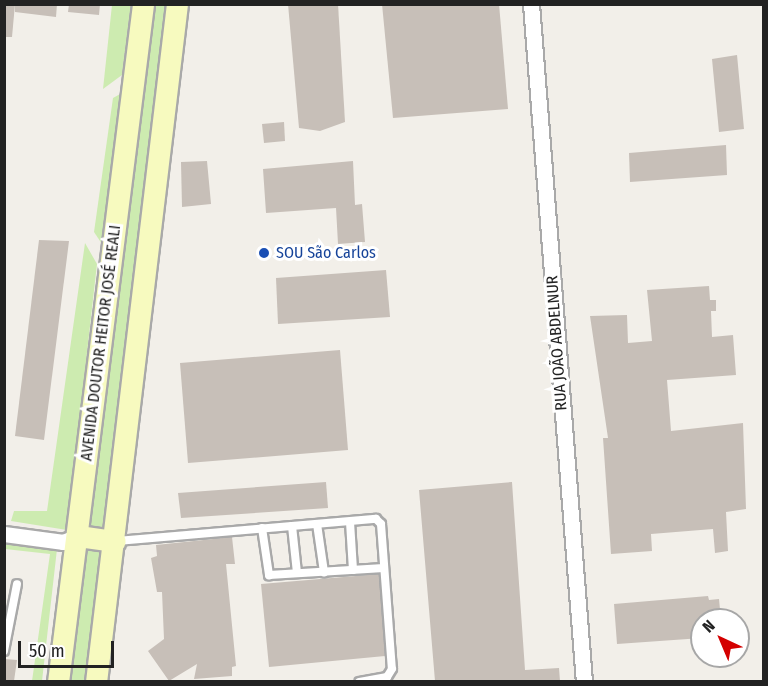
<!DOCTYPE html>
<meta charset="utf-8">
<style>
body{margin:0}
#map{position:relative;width:768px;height:686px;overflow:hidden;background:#f2efe9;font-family:"Fira Sans Condensed",sans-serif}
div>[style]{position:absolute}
.grass>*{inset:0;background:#cdebb0}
.building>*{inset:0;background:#c7bfb8}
.roads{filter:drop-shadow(2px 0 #a9a9a9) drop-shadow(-2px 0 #a9a9a9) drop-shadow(0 2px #a9a9a9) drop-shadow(0 -2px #a9a9a9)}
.service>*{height:8px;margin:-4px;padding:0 4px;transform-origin:4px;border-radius:4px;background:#fff}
.minor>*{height:15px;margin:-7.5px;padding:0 7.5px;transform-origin:7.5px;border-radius:7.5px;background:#fff}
.secondary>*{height:21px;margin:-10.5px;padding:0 10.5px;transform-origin:10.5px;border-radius:10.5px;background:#f7fabf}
.dots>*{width:16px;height:16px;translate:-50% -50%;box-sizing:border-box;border:3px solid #fff;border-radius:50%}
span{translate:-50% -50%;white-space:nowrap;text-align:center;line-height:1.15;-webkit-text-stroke:6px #fff;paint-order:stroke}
.transit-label{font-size:16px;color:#164399}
.left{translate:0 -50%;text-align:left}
.street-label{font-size:16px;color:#222}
.frame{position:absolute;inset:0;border:6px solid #222;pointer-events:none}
.north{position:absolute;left:690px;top:608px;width:60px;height:60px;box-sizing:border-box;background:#fff;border:2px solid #a7a7a7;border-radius:50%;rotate:316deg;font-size:16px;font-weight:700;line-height:24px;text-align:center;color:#222}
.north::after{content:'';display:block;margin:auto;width:21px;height:27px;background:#d40000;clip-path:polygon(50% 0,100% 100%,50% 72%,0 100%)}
.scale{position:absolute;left:18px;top:641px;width:96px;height:27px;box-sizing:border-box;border:3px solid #222;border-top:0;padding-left:8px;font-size:18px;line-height:21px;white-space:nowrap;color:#222;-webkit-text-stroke:4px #fff;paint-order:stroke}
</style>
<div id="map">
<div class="grass">
<div style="clip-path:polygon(112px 5px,131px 5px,122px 75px,103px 89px)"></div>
<div style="clip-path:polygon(154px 5px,171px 5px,89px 681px,71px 682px)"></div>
<div style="clip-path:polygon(122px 93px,102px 244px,94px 232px,113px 98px)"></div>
<div style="clip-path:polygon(85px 243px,97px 264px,67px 530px,11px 521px,14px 511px,47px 511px)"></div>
<div style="clip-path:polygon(5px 538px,57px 549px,42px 681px,32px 681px,50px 554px,5px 549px)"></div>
</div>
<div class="building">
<div style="clip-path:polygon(4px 4px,15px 4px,12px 37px,4px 37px)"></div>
<div style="clip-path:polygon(15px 4px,57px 4px,56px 17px,15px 12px)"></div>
<div style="clip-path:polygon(69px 4px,100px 4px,99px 15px,68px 12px)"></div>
<div style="clip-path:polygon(288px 4px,338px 4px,345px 122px,320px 131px,299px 128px)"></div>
<div style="clip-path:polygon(382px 4px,499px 4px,508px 109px,393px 118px)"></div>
<div style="clip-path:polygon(737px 55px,744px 129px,719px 132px,712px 59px)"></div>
<div style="clip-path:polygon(284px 122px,285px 141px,264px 143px,262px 124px)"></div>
<div style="clip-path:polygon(726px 145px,727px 175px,630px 182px,629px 153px)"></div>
<div style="clip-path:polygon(207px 161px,211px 204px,182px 207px,181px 162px)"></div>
<div style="clip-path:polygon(353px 161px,355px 205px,362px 204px,365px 242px,338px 244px,336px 208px,266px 213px,263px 169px)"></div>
<div style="clip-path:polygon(39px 240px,69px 241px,44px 440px,15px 436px)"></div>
<div style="clip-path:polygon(386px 270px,390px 317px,278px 324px,276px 278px)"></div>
<div style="clip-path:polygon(709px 286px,710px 300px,716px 300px,716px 311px,711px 311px,712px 337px,733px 335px,736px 375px,667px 380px,671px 431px,743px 423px,746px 509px,726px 512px,728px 551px,715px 553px,713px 529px,651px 534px,652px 551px,611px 554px,603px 438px,608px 438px,590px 316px,627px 315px,628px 343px,652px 341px,647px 290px)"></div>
<div style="clip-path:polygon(340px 350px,348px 450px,188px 463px,180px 363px)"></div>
<div style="clip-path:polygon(326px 482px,328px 508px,181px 518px,178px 493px)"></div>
<div style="clip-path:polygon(512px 482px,525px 670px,559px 668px,560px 681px,435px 681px,419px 490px)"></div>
<div style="clip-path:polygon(232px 537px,235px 564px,226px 564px,236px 666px,232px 667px,232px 676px,194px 679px,197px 664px,169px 681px,148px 651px,164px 639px,162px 592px,157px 592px,151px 558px,157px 556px,156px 545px)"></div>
<div style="clip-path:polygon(379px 574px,385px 656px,269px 667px,261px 584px)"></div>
<div style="clip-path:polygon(708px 596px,709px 600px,719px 599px,721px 620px,702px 620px,702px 638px,617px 644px,614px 604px)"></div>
<div style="clip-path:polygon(5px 659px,17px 660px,14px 681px,4px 681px)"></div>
</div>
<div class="roads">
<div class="service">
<div style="left:350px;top:522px;width:48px;rotate:86.4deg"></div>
<div style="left:317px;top:524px;width:49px;rotate:81.7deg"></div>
<div style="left:292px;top:526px;width:47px;rotate:83.9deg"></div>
<div style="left:262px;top:528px;width:48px;rotate:81.5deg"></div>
<div style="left:269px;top:575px;width:115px;rotate:-3.5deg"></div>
<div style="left:117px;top:541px;width:260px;rotate:-4.9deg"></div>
<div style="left:376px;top:519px;width:7px;rotate:45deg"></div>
<div style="left:381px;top:524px;width:145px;rotate:85.7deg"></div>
<div style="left:392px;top:669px;width:9px;rotate:122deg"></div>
<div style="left:387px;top:677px;width:28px;rotate:170deg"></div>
<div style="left:4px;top:651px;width:68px;rotate:-79deg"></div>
</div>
<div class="minor">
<div style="left:531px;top:4px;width:680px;rotate:85.53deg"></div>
<div style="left:4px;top:534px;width:60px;rotate:7.7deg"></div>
<div style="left:63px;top:542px;width:16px;rotate:-22deg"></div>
</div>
<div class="secondary">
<div style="left:78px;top:536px;width:37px;rotate:8deg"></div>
<div style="left:58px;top:682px;width:683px;rotate:-82.85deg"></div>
<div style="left:96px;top:682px;width:683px;rotate:-83.19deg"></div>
</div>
</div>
<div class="dots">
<div style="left:264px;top:253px;background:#1a4fb4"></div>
</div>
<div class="transit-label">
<span class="left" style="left:276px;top:253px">SOU São Carlos</span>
</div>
<div class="street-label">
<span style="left:101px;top:343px;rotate:-83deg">AVENIDA DOUTOR HEITOR JOSÉ REALI</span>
<span style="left:557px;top:343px;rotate:-94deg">RUA JOÃO ABDELNUR</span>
</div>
<div class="frame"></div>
<div class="north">N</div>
<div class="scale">50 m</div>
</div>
